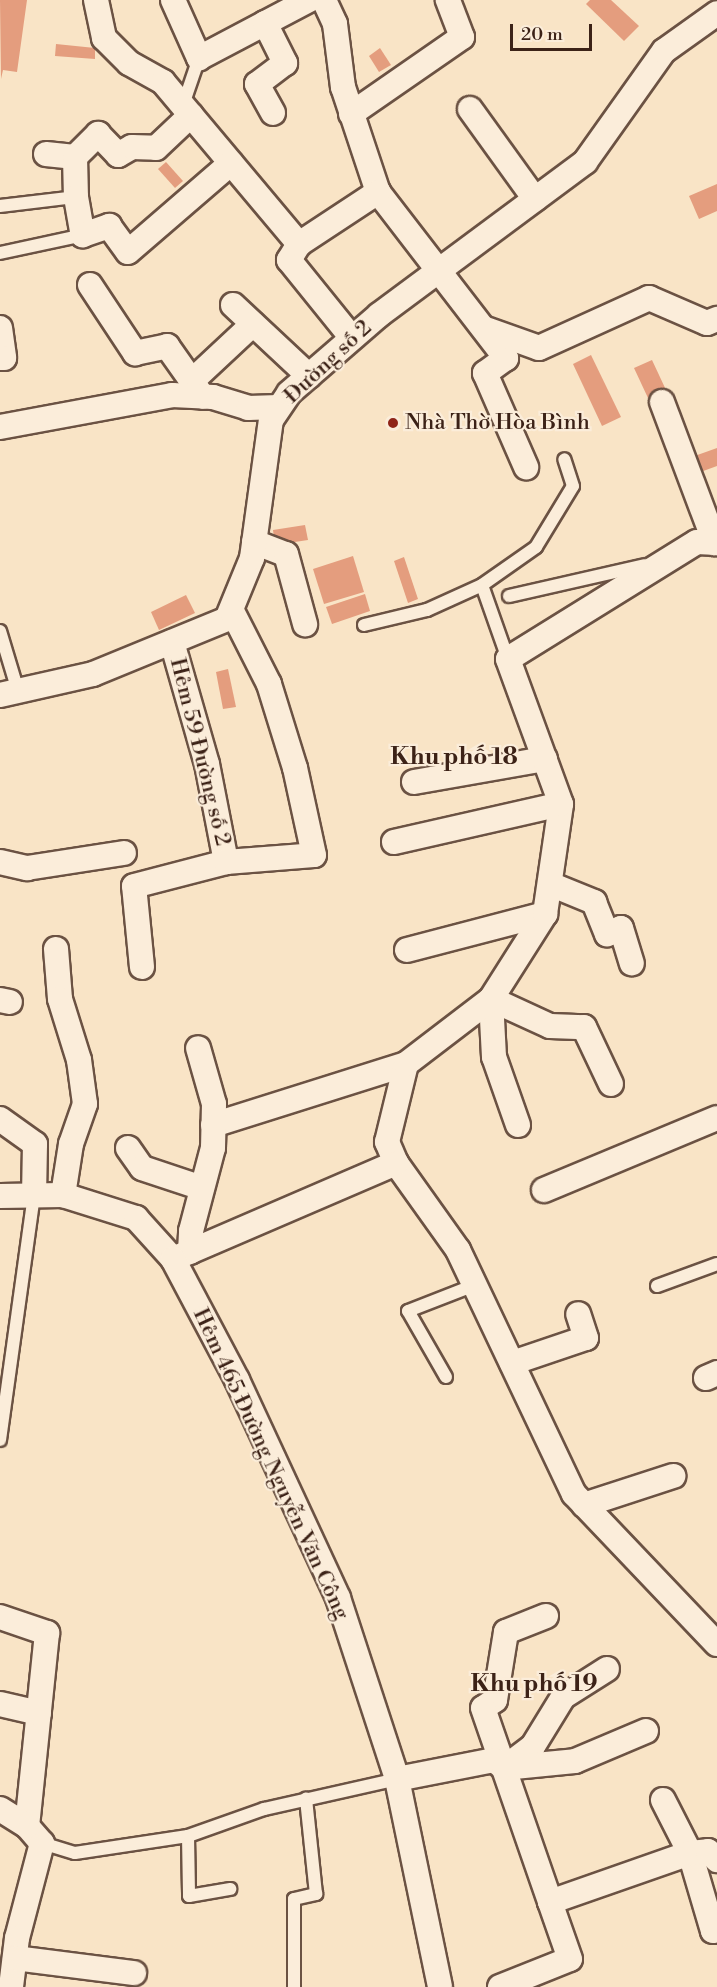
<!DOCTYPE html>
<meta charset="utf-8">
<style>
body{margin:0}
#map{position:relative;width:717px;height:1987px;overflow:hidden;background:#f9e4c6;font-family:"Libre Bodoni",serif}
div>[style]{position:absolute}
.building>*{inset:0;background:#e49d7e}
.roads{filter:drop-shadow(2px 0 #6b5243) drop-shadow(-2px 0 #6b5243) drop-shadow(0 2px #6b5243) drop-shadow(0 -2px #6b5243)}
.lane>*{height:12px;margin:-6px;padding:0 6px;transform-origin:6px;border-radius:6px;background:#fbedda}
.street>*{height:24px;margin:-12px;padding:0 12px;transform-origin:12px;border-radius:12px;background:#fbedda}
.dots>*{width:16px;height:16px;translate:-50% -50%;box-sizing:border-box;border:3px solid #fbedda;border-radius:50%}
span{translate:-50% -50%;white-space:nowrap;text-align:center;line-height:1.15;-webkit-text-stroke:4.5px #fbedda;paint-order:stroke}
.street-label{font-size:22px;color:#3c2217}
.poi-label{font-size:22px;color:#3c2217}
.left{translate:0 -50%;text-align:left}
.neighbourhood-label{font-size:24px;color:#3c2217;font-weight:700}
.scale{position:absolute;left:510px;top:24px;width:82px;height:27px;box-sizing:border-box;border:3px solid #3c2217;border-top:0;padding-left:8px;font-size:18px;line-height:21px;white-space:nowrap;color:#3c2217;-webkit-text-stroke:4px #fbedda;paint-order:stroke}
</style>
<div id="map">
<div class="building">
<div style="clip-path:polygon(0 0,27px 0,17px 72px,3px 70px,1px 79px)"></div>
<div style="clip-path:polygon(590px 0,611px 0,639px 26px,624px 41px,586px 4px)"></div>
<div style="clip-path:polygon(56px 44px,95px 48px,95px 59px,55px 56px)"></div>
<div style="clip-path:polygon(380px 48px,391px 65px,379px 72px,369px 56px)"></div>
<div style="clip-path:polygon(166px 162px,183px 181px,175px 188px,158px 169px)"></div>
<div style="clip-path:polygon(717px 184px,717px 211px,699px 219px,689px 196px)"></div>
<div style="clip-path:polygon(591px 355px,621px 417px,602px 426px,573px 364px)"></div>
<div style="clip-path:polygon(652px 360px,666px 390px,648px 398px,634px 368px)"></div>
<div style="clip-path:polygon(717px 448px,717px 466px,695px 474px,689px 458px)"></div>
<div style="clip-path:polygon(305px 525px,308px 540px,275px 545px,273px 530px)"></div>
<div style="clip-path:polygon(353px 556px,364px 592px,324px 604px,313px 569px)"></div>
<div style="clip-path:polygon(404px 557px,418px 599px,408px 603px,394px 561px)"></div>
<div style="clip-path:polygon(365px 594px,370px 611px,332px 624px,326px 607px)"></div>
<div style="clip-path:polygon(186px 595px,195px 613px,159px 630px,151px 612px)"></div>
<div style="clip-path:polygon(228px 669px,236px 707px,223px 709px,216px 672px)"></div>
</div>
<div class="roads">
<div class="lane">
<div style="left:183px;top:105px;width:50px;rotate:-71.2deg"></div>
<div style="left:0;top:206px;width:77px;rotate:-6.8deg"></div>
<div style="left:0;top:253px;width:85px;rotate:-12.2deg"></div>
<div style="left:509px;top:596px;width:139px;rotate:-12.8deg"></div>
<div style="left:364px;top:625px;width:65px;rotate:-13.4deg"></div>
<div style="left:427px;top:610px;width:60px;rotate:-24.4deg"></div>
<div style="left:0;top:631px;width:63px;rotate:73.3deg"></div>
<div style="left:508px;top:659px;width:78px;rotate:-109.4deg"></div>
<div style="left:482px;top:585px;width:66px;rotate:-35.1deg"></div>
<div style="left:536px;top:547px;width:71px;rotate:-58.8deg"></div>
<div style="left:573px;top:486px;width:28px;rotate:-108deg"></div>
<div style="left:657px;top:1286px;width:64px;rotate:-20.1deg"></div>
<div style="left:446px;top:1377px;width:76px;rotate:-119.9deg"></div>
<div style="left:408px;top:1311px;width:72px;rotate:-21.2deg"></div>
<div style="left:0;top:1440px;width:247px;rotate:-82.1deg"></div>
<div style="left:188px;top:1836px;width:60px;rotate:89deg"></div>
<div style="left:189px;top:1896px;width:42px;rotate:-9.7deg"></div>
<div style="left:42px;top:1843px;width:34px;rotate:17deg"></div>
<div style="left:75px;top:1853px;width:114px;rotate:-8.6deg"></div>
<div style="left:188px;top:1836px;width:81px;rotate:-19.6deg"></div>
<div style="left:264px;top:1809px;width:136px;rotate:-12.7deg"></div>
<div style="left:294px;top:1987px;width:88px;rotate:-90deg"></div>
<div style="left:294px;top:1899px;width:23px;rotate:-13deg"></div>
<div style="left:316px;top:1894px;width:96px;rotate:-96deg"></div>
</div>
<div class="street">
<div style="left:96px;top:0;width:39px;rotate:78deg"></div>
<div style="left:104px;top:38px;width:35px;rotate:45deg"></div>
<div style="left:129px;top:63px;width:39px;rotate:29deg"></div>
<div style="left:163px;top:82px;width:212px;rotate:50deg"></div>
<div style="left:299px;top:244px;width:19px;rotate:122deg"></div>
<div style="left:289px;top:260px;width:100px;rotate:51.1deg"></div>
<div style="left:173px;top:0;width:64px;rotate:65.9deg"></div>
<div style="left:199px;top:58px;width:124px;rotate:-27.8deg"></div>
<div style="left:324px;top:0;width:26px;rotate:65deg"></div>
<div style="left:335px;top:24px;width:64px;rotate:82.8deg"></div>
<div style="left:343px;top:87px;width:111px;rotate:71.6deg"></div>
<div style="left:378px;top:192px;width:210px;rotate:52.4deg"></div>
<div style="left:506px;top:358px;width:26px;rotate:144deg"></div>
<div style="left:485px;top:373px;width:103px;rotate:66.4deg"></div>
<div style="left:265px;top:23px;width:45px;rotate:63.4deg"></div>
<div style="left:285px;top:63px;width:35px;rotate:143deg"></div>
<div style="left:257px;top:84px;width:33px;rotate:61deg"></div>
<div style="left:470px;top:109px;width:111px;rotate:54.2deg"></div>
<div style="left:351px;top:114px;width:135px;rotate:-34.7deg"></div>
<div style="left:462px;top:37px;width:40px;rotate:-111deg"></div>
<div style="left:46px;top:154px;width:29px;rotate:6deg"></div>
<div style="left:75px;top:157px;width:33px;rotate:-45deg"></div>
<div style="left:98px;top:134px;width:29px;rotate:46deg"></div>
<div style="left:118px;top:155px;width:16px;rotate:-30deg"></div>
<div style="left:132px;top:147px;width:24px;rotate:2deg"></div>
<div style="left:156px;top:148px;width:48px;rotate:-43.3deg"></div>
<div style="left:75px;top:157px;width:40px;rotate:88.6deg"></div>
<div style="left:76px;top:197px;width:39px;rotate:80deg"></div>
<div style="left:83px;top:235px;width:28px;rotate:-19deg"></div>
<div style="left:109px;top:226px;width:32px;rotate:54deg"></div>
<div style="left:128px;top:252px;width:136px;rotate:-40.8deg"></div>
<div style="left:299px;top:244px;width:95px;rotate:-33.4deg"></div>
<div style="left:90px;top:285px;width:82px;rotate:56.5deg"></div>
<div style="left:135px;top:353px;width:33px;rotate:-12deg"></div>
<div style="left:167px;top:346px;width:62px;rotate:54.8deg"></div>
<div style="left:233px;top:305px;width:104px;rotate:43.1deg"></div>
<div style="left:0;top:328px;width:30px;rotate:82deg"></div>
<div style="left:4px;top:358px;width:4px;rotate:180deg"></div>
<div style="left:486px;top:329px;width:56px;rotate:19.7deg"></div>
<div style="left:539px;top:348px;width:121px;rotate:-24.4deg"></div>
<div style="left:649px;top:298px;width:63px;rotate:23.3deg"></div>
<div style="left:707px;top:323px;width:11px;rotate:-22deg"></div>
<div style="left:193px;top:380px;width:82px;rotate:-43deg"></div>
<div style="left:662px;top:402px;width:151px;rotate:69.4deg"></div>
<div style="left:0;top:427px;width:175px;rotate:-10.5deg"></div>
<div style="left:172px;top:395px;width:41px;rotate:2.8deg"></div>
<div style="left:213px;top:397px;width:37px;rotate:17deg"></div>
<div style="left:248px;top:408px;width:31px;rotate:-2deg"></div>
<div style="left:254px;top:542px;width:34px;rotate:21deg"></div>
<div style="left:286px;top:554px;width:73px;rotate:74.8deg"></div>
<div style="left:172px;top:642px;width:127px;rotate:74deg"></div>
<div style="left:207px;top:764px;width:100px;rotate:79deg"></div>
<div style="left:0;top:695px;width:95px;rotate:-12.7deg"></div>
<div style="left:93px;top:674px;width:145px;rotate:-22.3deg"></div>
<div style="left:227px;top:619px;width:66px;rotate:-67.7deg"></div>
<div style="left:252px;top:558px;width:139px;rotate:-82.2deg"></div>
<div style="left:271px;top:420px;width:32px;rotate:-56deg"></div>
<div style="left:289px;top:393px;width:119px;rotate:-40.9deg"></div>
<div style="left:379px;top:315px;width:257px;rotate:-36.6deg"></div>
<div style="left:585px;top:162px;width:136px;rotate:-54.6deg"></div>
<div style="left:664px;top:51px;width:65px;rotate:-35.6deg"></div>
<div style="left:414px;top:782px;width:133px;rotate:-10deg"></div>
<div style="left:394px;top:842px;width:171px;rotate:-12.8deg"></div>
<div style="left:0;top:862px;width:28px;rotate:13deg"></div>
<div style="left:27px;top:868px;width:98px;rotate:-8.8deg"></div>
<div style="left:550px;top:884px;width:48px;rotate:22.2deg"></div>
<div style="left:594px;top:902px;width:35px;rotate:68deg"></div>
<div style="left:607px;top:934px;width:15px;rotate:-23deg"></div>
<div style="left:621px;top:928px;width:37px;rotate:73deg"></div>
<div style="left:56px;top:949px;width:50px;rotate:85.4deg"></div>
<div style="left:60px;top:999px;width:64px;rotate:72.7deg"></div>
<div style="left:79px;top:1060px;width:44px;rotate:82.2deg"></div>
<div style="left:85px;top:1104px;width:42px;rotate:109.3deg"></div>
<div style="left:71px;top:1144px;width:52px;rotate:98.9deg"></div>
<div style="left:407px;top:950px;width:143px;rotate:-14.6deg"></div>
<div style="left:142px;top:967px;width:81px;rotate:-95.6deg"></div>
<div style="left:134px;top:886px;width:95px;rotate:-14.6deg"></div>
<div style="left:226px;top:862px;width:88px;rotate:-4.5deg"></div>
<div style="left:314px;top:855px;width:89px;rotate:-102.3deg"></div>
<div style="left:295px;top:768px;width:88px;rotate:-107.2deg"></div>
<div style="left:269px;top:684px;width:82px;rotate:-116.9deg"></div>
<div style="left:0;top:1000px;width:10px;rotate:11deg"></div>
<div style="left:0;top:1119px;width:43px;rotate:35.5deg"></div>
<div style="left:35px;top:1144px;width:51px;rotate:91.1deg"></div>
<div style="left:213px;top:1125px;width:202px;rotate:-17.5deg"></div>
<div style="left:518px;top:1125px;width:72px;rotate:-109.4deg"></div>
<div style="left:494px;top:1057px;width:58px;rotate:-93deg"></div>
<div style="left:491px;top:999px;width:65px;rotate:24.6deg"></div>
<div style="left:550px;top:1026px;width:34px;rotate:2deg"></div>
<div style="left:584px;top:1027px;width:63px;rotate:64.7deg"></div>
<div style="left:128px;top:1148px;width:24px;rotate:55deg"></div>
<div style="left:142px;top:1168px;width:63px;rotate:18.4deg"></div>
<div style="left:396px;top:1163px;width:107px;rotate:54.5deg"></div>
<div style="left:458px;top:1250px;width:270px;rotate:64.6deg"></div>
<div style="left:574px;top:1494px;width:207px;rotate:46.4deg"></div>
<div style="left:544px;top:1190px;width:187px;rotate:-22.6deg"></div>
<div style="left:0;top:1196px;width:63px;rotate:-0.9deg"></div>
<div style="left:63px;top:1195px;width:77px;rotate:17.5deg"></div>
<div style="left:136px;top:1218px;width:55px;rotate:47.9deg"></div>
<div style="left:173px;top:1259px;width:243px;rotate:-23.3deg"></div>
<div style="left:396px;top:1163px;width:23px;rotate:-113deg"></div>
<div style="left:387px;top:1142px;width:80px;rotate:-76.3deg"></div>
<div style="left:406px;top:1064px;width:107px;rotate:-37.4deg"></div>
<div style="left:491px;top:999px;width:101px;rotate:-57.6deg"></div>
<div style="left:545px;top:914px;width:111px;rotate:-81.7deg"></div>
<div style="left:561px;top:804px;width:154px;rotate:-110.1deg"></div>
<div style="left:508px;top:659px;width:222px;rotate:-31.8deg"></div>
<div style="left:697px;top:542px;width:20px;rotate:3deg"></div>
<div style="left:190px;top:1252px;width:21px;rotate:-87deg"></div>
<div style="left:191px;top:1231px;width:86px;rotate:-75.2deg"></div>
<div style="left:213px;top:1148px;width:44px;rotate:-88.7deg"></div>
<div style="left:214px;top:1104px;width:58px;rotate:-105.9deg"></div>
<div style="left:173px;top:1259px;width:137px;rotate:62.1deg"></div>
<div style="left:237px;top:1380px;width:240px;rotate:65.1deg"></div>
<div style="left:338px;top:1598px;width:190px;rotate:71.9deg"></div>
<div style="left:397px;top:1779px;width:212px;rotate:78.3deg"></div>
<div style="left:512px;top:1363px;width:78px;rotate:-18.7deg"></div>
<div style="left:586px;top:1338px;width:25px;rotate:-108deg"></div>
<div style="left:706px;top:1378px;width:12px;rotate:-24deg"></div>
<div style="left:584px;top:1505px;width:94px;rotate:-18deg"></div>
<div style="left:546px;top:1616px;width:43px;rotate:158.2deg"></div>
<div style="left:506px;top:1632px;width:69px;rotate:99.2deg"></div>
<div style="left:495px;top:1700px;width:14px;rotate:146deg"></div>
<div style="left:483px;top:1708px;width:205px;rotate:70.9deg"></div>
<div style="left:0;top:1617px;width:50px;rotate:18.8deg"></div>
<div style="left:47px;top:1633px;width:194px;rotate:95.9deg"></div>
<div style="left:27px;top:1826px;width:23px;rotate:49deg"></div>
<div style="left:42px;top:1843px;width:98px;rotate:104.7deg"></div>
<div style="left:17px;top:1938px;width:49px;rotate:97deg"></div>
<div style="left:0;top:1704px;width:40px;rotate:13deg"></div>
<div style="left:504px;top:1768px;width:36px;rotate:-37deg"></div>
<div style="left:533px;top:1746px;width:57px;rotate:-58.5deg"></div>
<div style="left:563px;top:1697px;width:52px;rotate:-32.5deg"></div>
<div style="left:397px;top:1779px;width:99px;rotate:-11.1deg"></div>
<div style="left:494px;top:1760px;width:13px;rotate:39deg"></div>
<div style="left:504px;top:1768px;width:71px;rotate:-5.6deg"></div>
<div style="left:575px;top:1761px;width:77px;rotate:-22.9deg"></div>
<div style="left:663px;top:1800px;width:59px;rotate:63deg"></div>
<div style="left:690px;top:1853px;width:81px;rotate:73.6deg"></div>
<div style="left:713px;top:1931px;width:4px;rotate:-14deg"></div>
<div style="left:0;top:1809px;width:32px;rotate:32deg"></div>
<div style="left:15px;top:1958px;width:120px;rotate:7.2deg"></div>
<div style="left:500px;top:1987px;width:75px;rotate:-21.8deg"></div>
<div style="left:570px;top:1959px;width:60px;rotate:-109.3deg"></div>
<div style="left:550px;top:1902px;width:148px;rotate:-19.3deg"></div>
<div style="left:690px;top:1853px;width:18px;rotate:-6deg"></div>
<div style="left:708px;top:1851px;width:13px;rotate:45deg"></div>
</div>
</div>
<div class="dots">
<div style="left:393px;top:423px;background:#8f2418"></div>
</div>
<div class="street-label">
<span style="left:328px;top:362px;rotate:-43deg">Đường số 2</span>
<span style="left:200px;top:752px;rotate:76deg">Hẻm 59 Đường số 2</span>
<span style="left:271px;top:1464px;rotate:65deg">Hẻm 465 Đường Nguyễn Văn Công</span>
</div>
<div class="poi-label">
<span class="left" style="left:405px;top:423px">Nhà Thờ Hòa Bình</span>
</div>
<div class="neighbourhood-label">
<span style="left:454px;top:758px">Khu phố 18</span>
<span style="left:534px;top:1685px">Khu phố 19</span>
</div>
<div class="scale">20 m</div>
</div>
